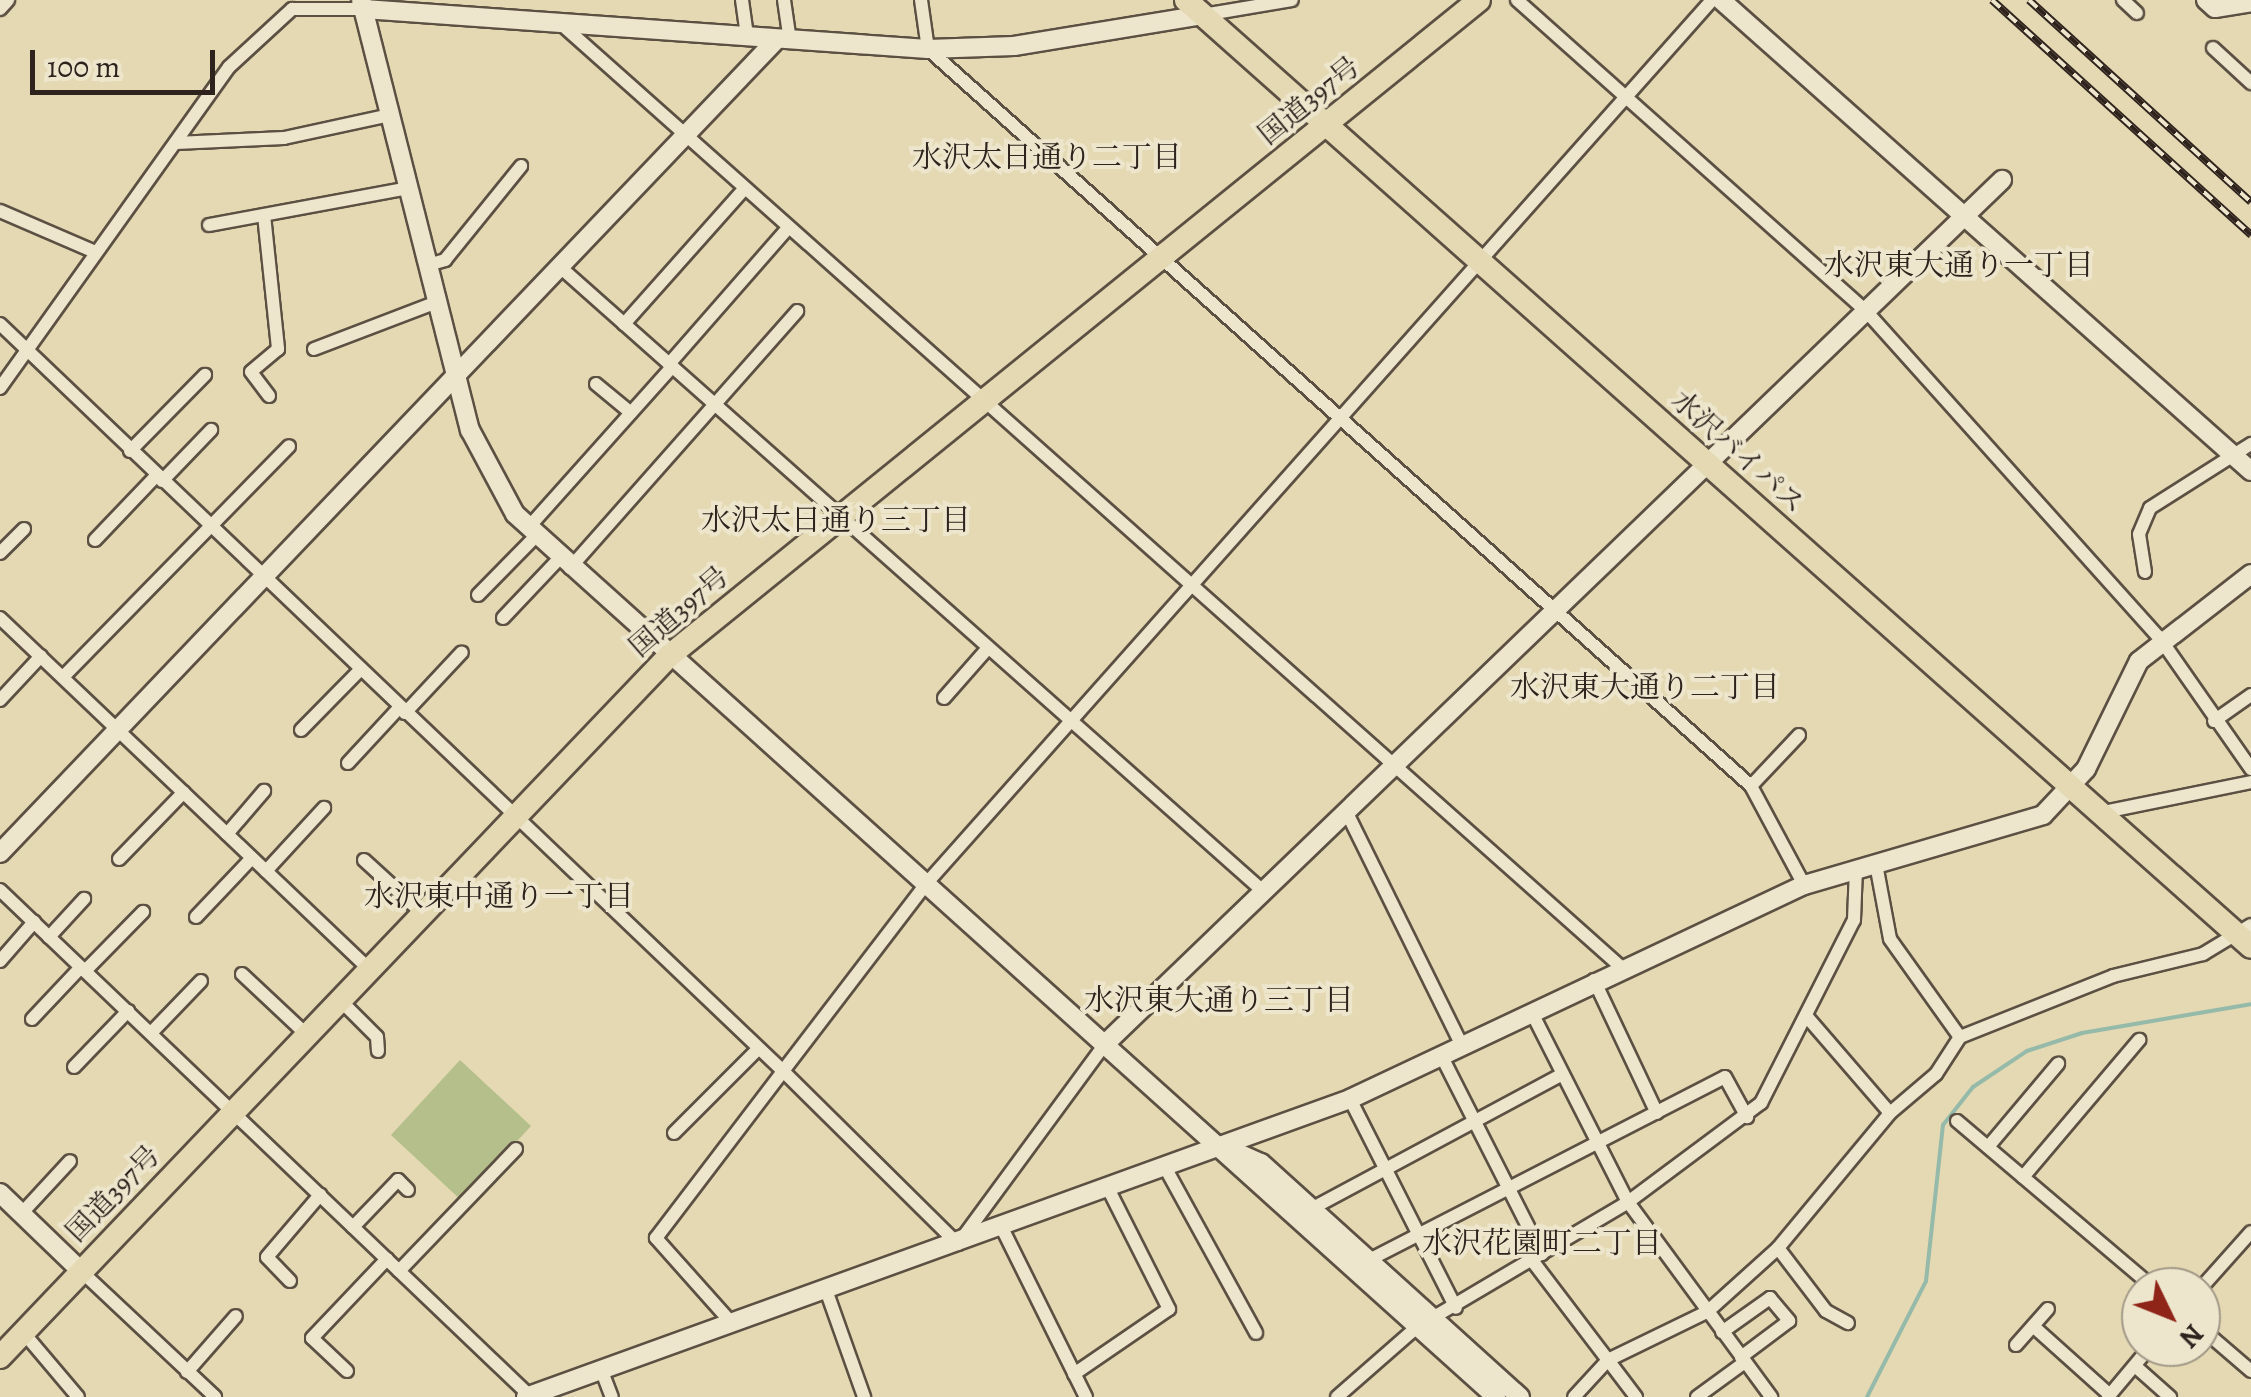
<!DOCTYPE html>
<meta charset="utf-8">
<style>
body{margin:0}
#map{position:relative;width:2251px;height:1397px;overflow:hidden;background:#e4d9b2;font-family:Alegreya,"Noto Serif JP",serif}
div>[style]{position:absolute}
.green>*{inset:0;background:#b5bf8c}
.stream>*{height:4px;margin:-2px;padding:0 2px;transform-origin:2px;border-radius:2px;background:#95baaa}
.roads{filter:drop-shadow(2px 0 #5c5043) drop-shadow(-2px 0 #5c5043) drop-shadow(0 2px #5c5043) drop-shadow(0 -2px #5c5043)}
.street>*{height:12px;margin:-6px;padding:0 6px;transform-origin:6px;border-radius:6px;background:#ede6cd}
.secondary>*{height:18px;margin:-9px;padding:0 9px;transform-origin:9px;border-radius:9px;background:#ede6cd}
.highway>*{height:22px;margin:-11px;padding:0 11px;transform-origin:11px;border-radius:11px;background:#e4d9b2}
.rail>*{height:8px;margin-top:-4px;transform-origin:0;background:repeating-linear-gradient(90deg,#ede6cd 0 11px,#2f231e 0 22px);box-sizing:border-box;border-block:2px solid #2f231e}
span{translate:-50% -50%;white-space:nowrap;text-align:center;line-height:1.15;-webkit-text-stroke:8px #ede6cd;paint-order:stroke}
.street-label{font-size:28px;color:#2f231e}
.neighbourhood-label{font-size:30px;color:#2f231e}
.north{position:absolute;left:2121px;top:1267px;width:100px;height:100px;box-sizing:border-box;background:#ede6cd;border:2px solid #a19887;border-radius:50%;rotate:133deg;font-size:28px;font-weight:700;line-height:40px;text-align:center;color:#2f231e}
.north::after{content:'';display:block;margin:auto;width:35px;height:45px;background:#8f2418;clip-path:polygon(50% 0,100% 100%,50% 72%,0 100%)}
.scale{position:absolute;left:30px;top:50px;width:185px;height:45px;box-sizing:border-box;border:5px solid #2f231e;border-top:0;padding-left:12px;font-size:30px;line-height:35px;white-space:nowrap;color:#2f231e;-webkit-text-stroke:8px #ede6cd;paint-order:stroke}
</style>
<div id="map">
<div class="green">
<div style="clip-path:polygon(460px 1060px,531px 1126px,462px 1201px,391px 1135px)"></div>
</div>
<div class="stream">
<div style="left:1867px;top:1397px;width:130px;rotate:-63deg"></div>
<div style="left:1926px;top:1281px;width:157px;rotate:-83.8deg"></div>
<div style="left:1943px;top:1125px;width:48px;rotate:-51.7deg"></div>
<div style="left:1973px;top:1087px;width:65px;rotate:-33.7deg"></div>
<div style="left:2027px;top:1051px;width:58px;rotate:-18.1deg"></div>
<div style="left:2082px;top:1033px;width:171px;rotate:-9.7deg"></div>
</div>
<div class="roads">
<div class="street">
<div style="left:742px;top:0;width:35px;rotate:82deg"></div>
<div style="left:784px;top:0;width:41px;rotate:81.7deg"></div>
<div style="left:921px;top:0;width:49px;rotate:81.9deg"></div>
<div style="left:928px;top:49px;width:1105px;rotate:41.84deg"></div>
<div style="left:1751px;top:786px;width:112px;rotate:61.8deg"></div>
<div style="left:1517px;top:0;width:467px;rotate:41.7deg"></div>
<div style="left:1866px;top:311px;width:438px;rotate:48.1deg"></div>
<div style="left:2159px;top:637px;width:161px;rotate:55.1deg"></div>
<div style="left:2123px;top:0;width:19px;rotate:43deg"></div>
<div style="left:0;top:9px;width:12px;rotate:-48deg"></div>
<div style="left:1203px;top:15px;width:90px;rotate:-9.6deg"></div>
<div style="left:560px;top:23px;width:1420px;rotate:41.66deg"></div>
<div style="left:2213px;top:48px;width:52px;rotate:42.6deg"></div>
<div style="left:176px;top:143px;width:108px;rotate:-2.7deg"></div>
<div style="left:284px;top:138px;width:108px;rotate:-12.2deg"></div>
<div style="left:0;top:211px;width:103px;rotate:23.3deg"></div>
<div style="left:264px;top:215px;width:135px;rotate:84deg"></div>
<div style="left:278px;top:349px;width:35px;rotate:140deg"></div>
<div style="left:251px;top:372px;width:30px;rotate:53deg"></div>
<div style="left:209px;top:225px;width:202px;rotate:-10.5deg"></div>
<div style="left:428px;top:265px;width:18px;rotate:-16deg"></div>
<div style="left:445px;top:260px;width:121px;rotate:-51deg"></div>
<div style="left:559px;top:266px;width:941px;rotate:41.6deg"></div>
<div style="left:0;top:324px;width:1082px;rotate:43.65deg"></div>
<div style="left:783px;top:1071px;width:234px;rotate:-52.6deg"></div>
<div style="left:925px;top:885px;width:1184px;rotate:-48.35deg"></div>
<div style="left:624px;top:324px;width:182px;rotate:-48.3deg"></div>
<div style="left:314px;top:349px;width:132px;rotate:-20.9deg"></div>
<div style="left:669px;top:364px;width:182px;rotate:-48.8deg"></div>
<div style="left:596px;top:384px;width:45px;rotate:39.6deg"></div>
<div style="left:0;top:388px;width:394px;rotate:-54.5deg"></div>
<div style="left:229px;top:67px;width:86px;rotate:-42.6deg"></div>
<div style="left:292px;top:9px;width:72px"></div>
<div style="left:130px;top:451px;width:107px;rotate:-45.4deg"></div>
<div style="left:162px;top:481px;width:71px;rotate:-46.1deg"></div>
<div style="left:528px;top:528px;width:216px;rotate:-48.2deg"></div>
<div style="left:95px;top:540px;width:88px;rotate:-46.4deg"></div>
<div style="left:0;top:553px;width:34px;rotate:-45deg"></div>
<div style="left:570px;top:568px;width:343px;rotate:-48.5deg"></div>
<div style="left:2145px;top:572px;width:38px;rotate:-99deg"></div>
<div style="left:2139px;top:534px;width:28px;rotate:-67deg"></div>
<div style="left:2150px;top:508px;width:120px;rotate:-32.4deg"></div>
<div style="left:478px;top:595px;width:83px;rotate:-45.5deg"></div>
<div style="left:0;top:618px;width:509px;rotate:43.57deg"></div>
<div style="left:503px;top:618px;width:81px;rotate:-46.5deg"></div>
<div style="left:63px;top:677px;width:323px;rotate:-45.6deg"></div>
<div style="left:944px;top:698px;width:67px;rotate:-48.7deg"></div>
<div style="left:0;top:700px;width:60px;rotate:-47deg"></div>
<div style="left:405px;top:713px;width:83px;rotate:-46.9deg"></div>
<div style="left:2214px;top:721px;width:45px;rotate:-35.1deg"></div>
<div style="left:301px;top:730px;width:84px;rotate:-45.5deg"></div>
<div style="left:348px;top:763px;width:75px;rotate:-47.2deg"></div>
<div style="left:1751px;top:786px;width:70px;rotate:-46.7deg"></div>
<div style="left:1346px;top:811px;width:262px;rotate:63.7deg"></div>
<div style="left:2099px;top:813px;width:155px;rotate:-11.5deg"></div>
<div style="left:227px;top:834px;width:57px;rotate:-49.3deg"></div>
<div style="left:119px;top:859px;width:93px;rotate:-45.9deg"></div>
<div style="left:364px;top:860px;width:79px;rotate:42.4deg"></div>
<div style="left:1876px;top:864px;width:76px;rotate:79.4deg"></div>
<div style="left:1890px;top:939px;width:120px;rotate:54.5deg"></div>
<div style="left:1960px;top:1037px;width:165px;rotate:-21.7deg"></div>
<div style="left:2113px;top:976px;width:93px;rotate:-13.7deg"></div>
<div style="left:2203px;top:954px;width:56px;rotate:-31.1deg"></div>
<div style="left:266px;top:871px;width:86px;rotate:-47.4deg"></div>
<div style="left:0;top:890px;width:731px;rotate:43.67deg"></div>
<div style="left:196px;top:917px;width:81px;rotate:-46.5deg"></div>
<div style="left:49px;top:937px;width:52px;rotate:-47.4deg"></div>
<div style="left:0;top:961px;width:52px;rotate:-48.9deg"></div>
<div style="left:85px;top:971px;width:83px;rotate:-45.5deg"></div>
<div style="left:242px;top:974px;width:89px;rotate:43.2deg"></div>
<div style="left:1594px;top:980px;width:147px;rotate:64.7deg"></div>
<div style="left:340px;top:1000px;width:52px;rotate:45deg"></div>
<div style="left:377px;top:1037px;width:14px;rotate:86deg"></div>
<div style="left:1531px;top:1011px;width:214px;rotate:63.1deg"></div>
<div style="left:1628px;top:1202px;width:242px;rotate:53.7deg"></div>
<div style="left:1808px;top:1018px;width:125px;rotate:49.2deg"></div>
<div style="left:1890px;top:1113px;width:60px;rotate:-40.3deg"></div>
<div style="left:1936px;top:1074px;width:44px;rotate:-57deg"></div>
<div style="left:32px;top:1019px;width:71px;rotate:-46.7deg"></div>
<div style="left:151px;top:1033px;width:72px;rotate:-46.1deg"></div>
<div style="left:1442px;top:1057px;width:221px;rotate:63.1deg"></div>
<div style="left:74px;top:1067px;width:78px;rotate:-46deg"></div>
<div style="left:1350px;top:1099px;width:234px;rotate:63.1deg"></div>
<div style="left:1957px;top:1121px;width:257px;rotate:40.3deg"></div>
<div style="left:674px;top:1133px;width:117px;rotate:-45deg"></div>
<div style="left:1988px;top:1147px;width:109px;rotate:-49.9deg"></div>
<div style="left:1166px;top:1169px;width:187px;rotate:61.2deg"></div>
<div style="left:2023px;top:1177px;width:180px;rotate:-49.7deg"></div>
<div style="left:1311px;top:1209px;width:284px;rotate:-28.2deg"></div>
<div style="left:21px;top:1214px;width:72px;rotate:-47.2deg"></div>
<div style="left:353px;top:1227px;width:65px;rotate:-46.2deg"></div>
<div style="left:398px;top:1180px;width:14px;rotate:45deg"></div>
<div style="left:1002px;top:1228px;width:189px;rotate:63.6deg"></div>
<div style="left:1778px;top:1248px;width:79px;rotate:52.7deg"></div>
<div style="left:1826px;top:1311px;width:25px;rotate:29deg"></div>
<div style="left:1531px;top:1259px;width:127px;rotate:52.7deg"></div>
<div style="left:1608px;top:1360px;width:50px;rotate:132.6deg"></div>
<div style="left:1369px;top:1260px;width:400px;rotate:-27.2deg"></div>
<div style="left:1725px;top:1077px;width:46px;rotate:61.2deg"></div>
<div style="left:81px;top:1271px;width:184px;rotate:43.2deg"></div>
<div style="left:399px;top:1271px;width:169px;rotate:-46.2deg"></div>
<div style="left:290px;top:1281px;width:33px;rotate:-134deg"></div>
<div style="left:267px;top:1257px;width:82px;rotate:-49.5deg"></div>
<div style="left:2201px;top:1288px;width:75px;rotate:-48.2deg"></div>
<div style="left:826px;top:1290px;width:114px;rotate:70.4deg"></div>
<div style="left:729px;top:1320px;width:110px;rotate:-131.7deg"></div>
<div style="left:656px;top:1238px;width:210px;rotate:-52.7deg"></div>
<div style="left:783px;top:1071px;width:246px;rotate:44.7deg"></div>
<div style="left:958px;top:1244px;width:247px;rotate:-53.7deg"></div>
<div style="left:2033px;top:1326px;width:103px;rotate:41.9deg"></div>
<div style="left:2201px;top:1328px;width:66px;rotate:40.7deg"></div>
<div style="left:23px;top:1332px;width:85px;rotate:49.8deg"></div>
<div style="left:1722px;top:1332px;width:59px;rotate:-35.3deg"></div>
<div style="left:1770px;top:1298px;width:30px;rotate:50deg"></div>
<div style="left:1789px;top:1321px;width:60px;rotate:143.1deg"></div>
<div style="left:2016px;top:1345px;width:48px;rotate:-48.4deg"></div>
<div style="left:2135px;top:1366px;width:47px;rotate:41.5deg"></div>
<div style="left:601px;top:1369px;width:30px;rotate:69deg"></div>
<div style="left:347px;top:1371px;width:48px;rotate:-136.7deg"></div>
<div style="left:312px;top:1338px;width:109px;rotate:-46.5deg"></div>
<div style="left:187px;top:1372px;width:74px;rotate:-48.8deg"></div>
<div style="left:1074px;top:1374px;width:115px;rotate:-34.4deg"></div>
<div style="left:1169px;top:1309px;width:133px;rotate:-116.8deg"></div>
<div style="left:1337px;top:1397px;width:106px;rotate:-41.2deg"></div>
<div style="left:1417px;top:1327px;width:245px;rotate:-30.6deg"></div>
<div style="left:1628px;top:1202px;width:166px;rotate:-36.7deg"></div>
<div style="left:1761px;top:1103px;width:205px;rotate:-63.1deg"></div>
<div style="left:1854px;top:920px;width:52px;rotate:-87.8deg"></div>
<div style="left:1636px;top:1397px;width:46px;rotate:-127.1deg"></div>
<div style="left:1608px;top:1360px;width:110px;rotate:-25.9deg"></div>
<div style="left:1707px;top:1312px;width:96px;rotate:-42deg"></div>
<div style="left:1778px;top:1248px;width:175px;rotate:-50.3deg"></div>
<div style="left:1697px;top:1397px;width:59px;rotate:-36.1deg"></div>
<div style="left:2108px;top:1397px;width:65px;rotate:-50deg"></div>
</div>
<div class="secondary">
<div style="left:361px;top:0;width:444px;rotate:75.8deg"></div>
<div style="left:470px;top:430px;width:95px;rotate:61.8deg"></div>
<div style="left:515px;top:514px;width:1320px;rotate:41.99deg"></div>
<div style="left:1721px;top:0;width:709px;rotate:41.63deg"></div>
<div style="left:2206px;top:0;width:12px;rotate:42deg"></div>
<div style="left:2215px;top:8px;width:36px;rotate:-9deg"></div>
<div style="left:364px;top:9px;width:565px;rotate:4.06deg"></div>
<div style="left:928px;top:49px;width:86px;rotate:-2deg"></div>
<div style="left:1014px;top:46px;width:192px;rotate:-9.3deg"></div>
<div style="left:0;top:853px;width:1125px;rotate:-46.33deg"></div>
<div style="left:1104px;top:1045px;width:1247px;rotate:-43.93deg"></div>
<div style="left:1229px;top:1149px;width:35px;rotate:24deg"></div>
<div style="left:1261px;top:1163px;width:349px;rotate:42.1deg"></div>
<div style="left:0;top:1193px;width:112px;rotate:43.9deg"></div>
<div style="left:526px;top:1397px;width:876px;rotate:-19.88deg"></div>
<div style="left:1350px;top:1099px;width:502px;rotate:-25.24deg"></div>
<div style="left:1804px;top:885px;width:249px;rotate:-16.3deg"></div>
<div style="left:2043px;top:815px;width:63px;rotate:-46.9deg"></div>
<div style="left:2086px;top:769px;width:120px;rotate:-63.9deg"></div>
<div style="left:2139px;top:661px;width:142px;rotate:-37.8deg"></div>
</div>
<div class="highway">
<div style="left:1186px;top:0;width:1425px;rotate:41.64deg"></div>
<div style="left:0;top:1357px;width:969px;rotate:-46.34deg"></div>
<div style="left:669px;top:656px;width:1042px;rotate:-39deg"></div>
</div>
</div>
<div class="rail">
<div style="left:1992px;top:0;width:350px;rotate:42.2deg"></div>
<div style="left:2029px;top:0;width:300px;rotate:42.3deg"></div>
</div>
<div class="street-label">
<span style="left:1309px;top:101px;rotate:-39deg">国道397号</span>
<span style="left:1738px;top:452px;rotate:42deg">水沢バイパス</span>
<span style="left:679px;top:612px;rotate:-41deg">国道397号</span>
<span style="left:113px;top:1194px;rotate:-46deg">国道397号</span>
</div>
<div class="neighbourhood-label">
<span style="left:1047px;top:157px">水沢太日通り二丁目</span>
<span style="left:1959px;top:265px">水沢東大通り一丁目</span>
<span style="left:836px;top:520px">水沢太日通り三丁目</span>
<span style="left:1645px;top:687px">水沢東大通り二丁目</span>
<span style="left:499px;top:896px">水沢東中通り一丁目</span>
<span style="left:1219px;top:1000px">水沢東大通り三丁目</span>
<span style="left:1542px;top:1243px">水沢花園町二丁目</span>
</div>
<div class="north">N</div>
<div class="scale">100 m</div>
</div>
